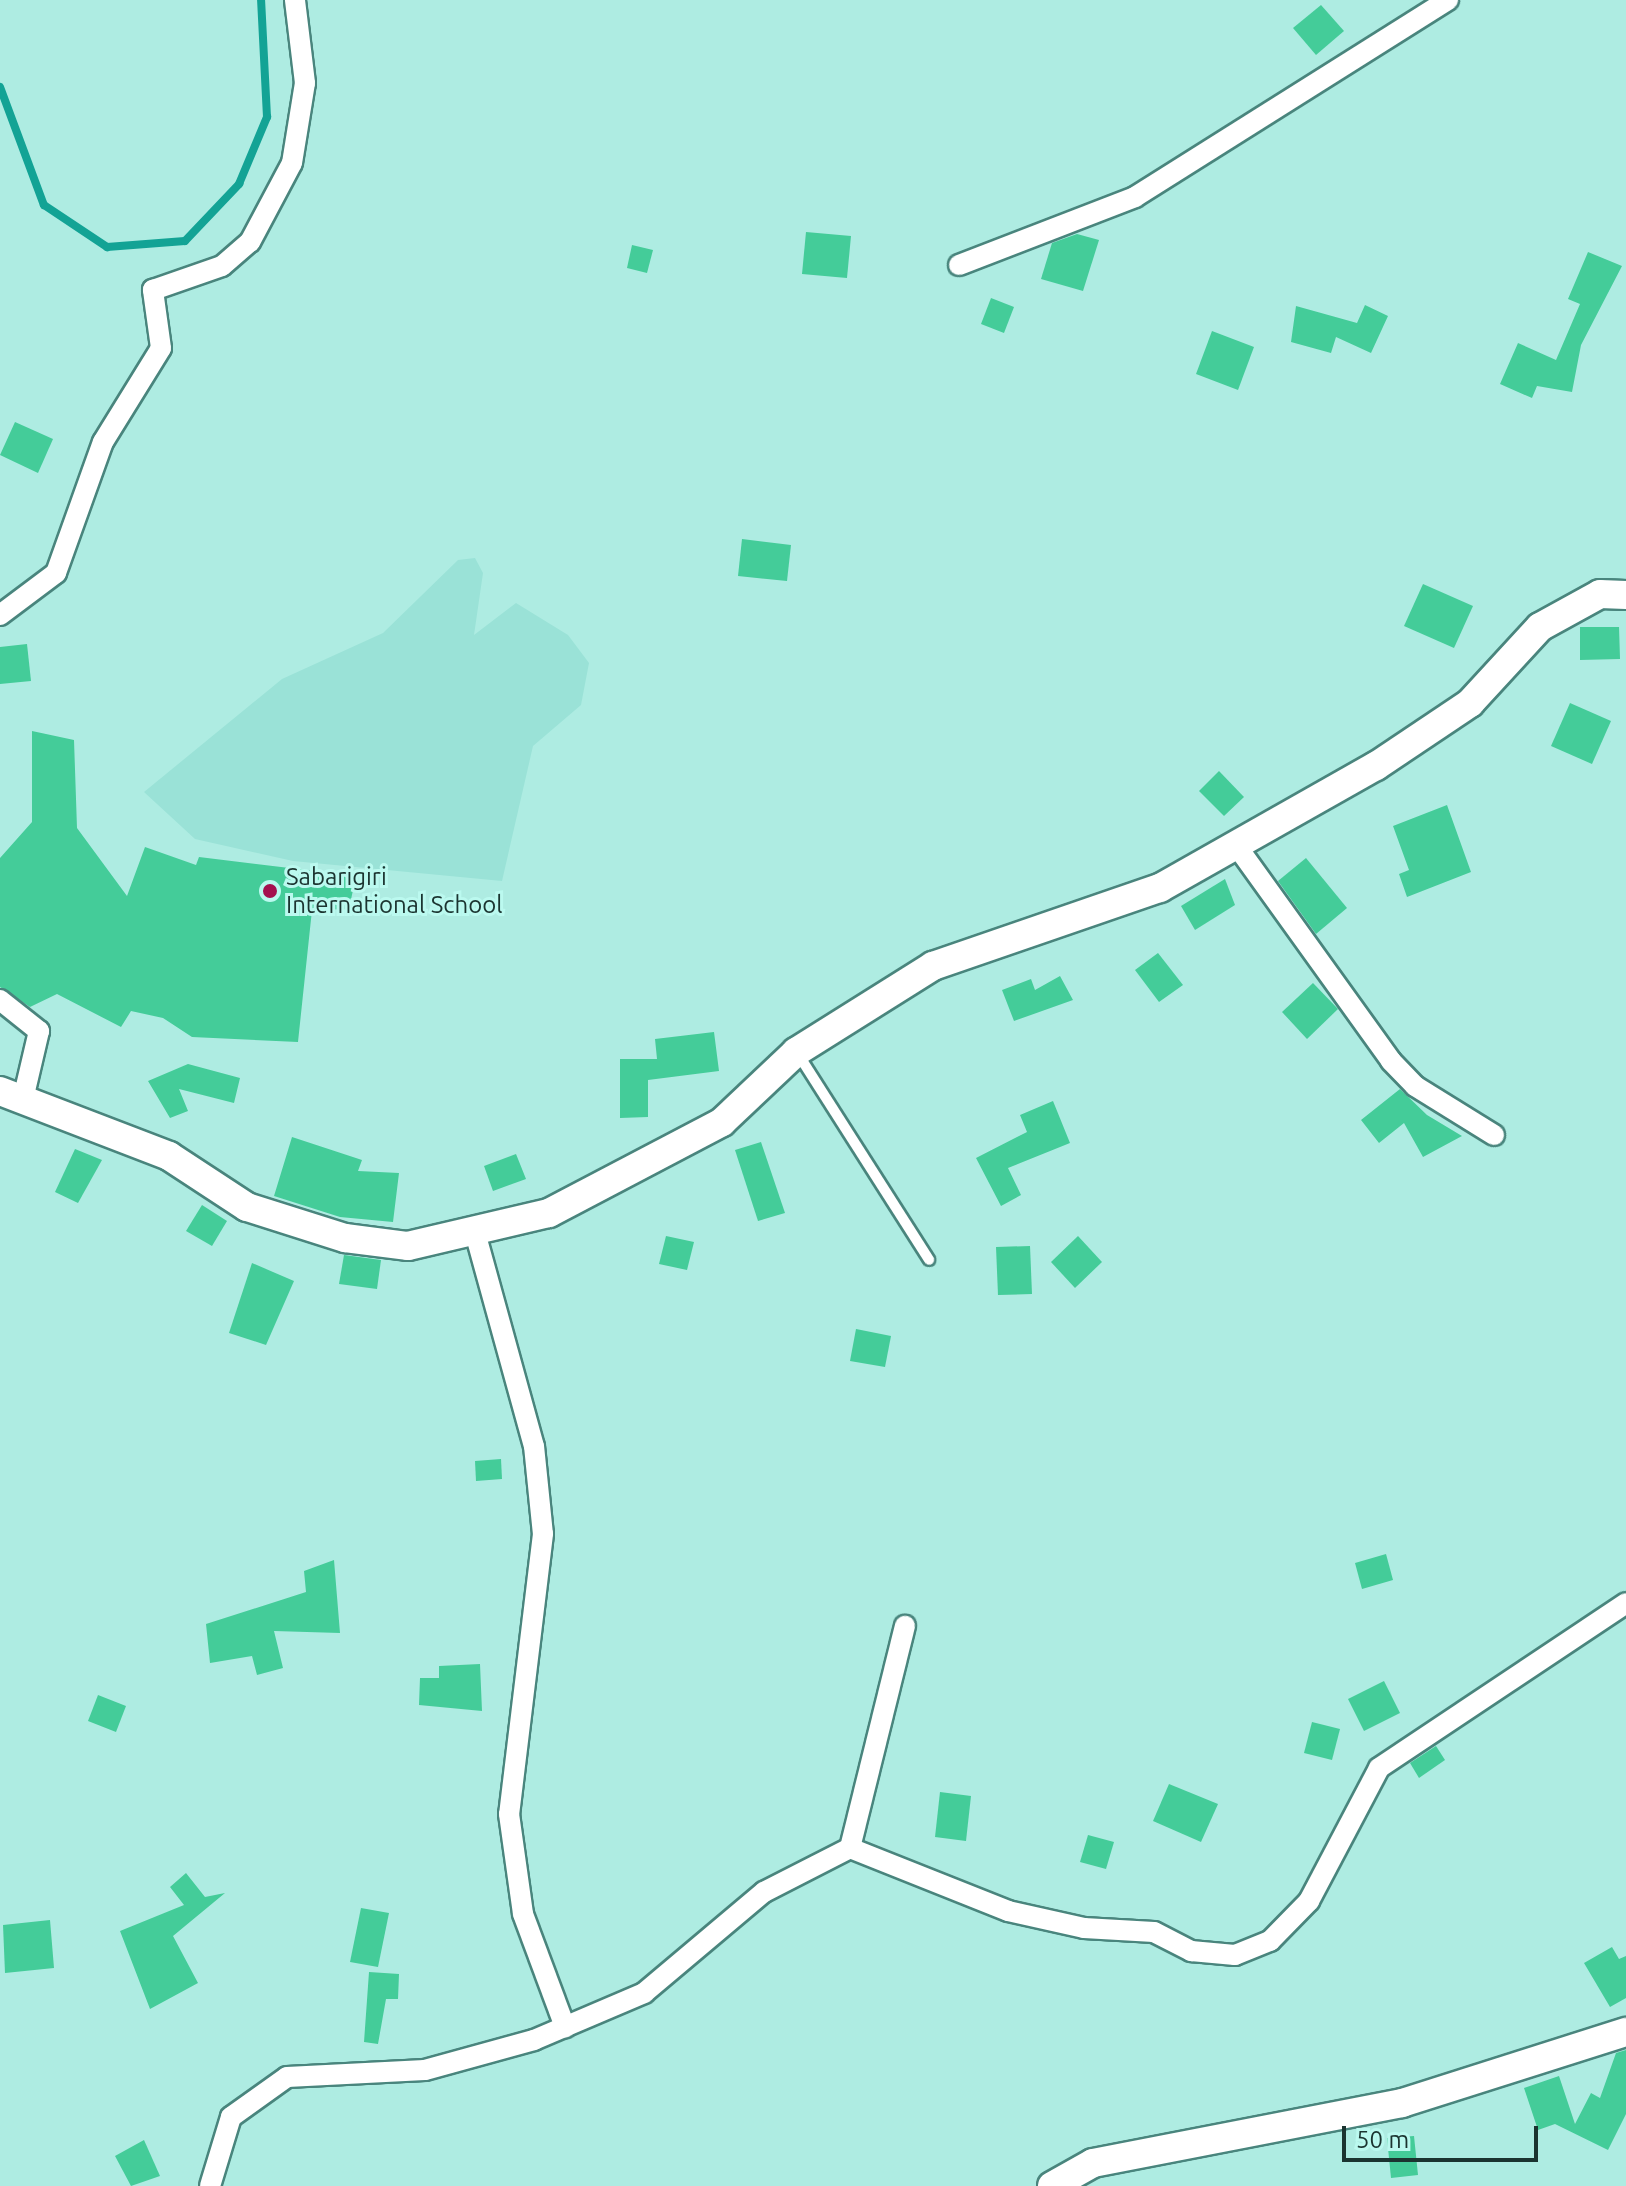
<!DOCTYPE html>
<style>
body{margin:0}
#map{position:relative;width:1626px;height:2186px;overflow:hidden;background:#aeece2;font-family:Ubuntu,sans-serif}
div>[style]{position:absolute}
.built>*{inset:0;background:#9ae2d7}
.stream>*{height:8px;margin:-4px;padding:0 4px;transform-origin:4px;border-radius:4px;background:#13a395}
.building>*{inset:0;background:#4c9}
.roads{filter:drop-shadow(2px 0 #49857d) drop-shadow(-2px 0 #49857d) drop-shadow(0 2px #49857d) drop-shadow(0 -2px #49857d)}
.lane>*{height:10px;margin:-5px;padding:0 5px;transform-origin:5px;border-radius:5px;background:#fff}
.street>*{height:20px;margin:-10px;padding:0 10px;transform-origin:10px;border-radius:10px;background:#fff}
.secondary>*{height:28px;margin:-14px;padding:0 14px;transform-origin:14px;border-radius:14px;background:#fff}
.dots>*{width:22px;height:22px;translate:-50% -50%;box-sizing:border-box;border:4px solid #bbf9ef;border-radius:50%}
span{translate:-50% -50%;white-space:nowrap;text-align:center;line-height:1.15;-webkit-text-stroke:6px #bbf9ef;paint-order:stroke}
.poi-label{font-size:24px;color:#1b3430}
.left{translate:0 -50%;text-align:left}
.scale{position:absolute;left:1342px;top:2126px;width:196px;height:36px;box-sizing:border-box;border:4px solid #1b3430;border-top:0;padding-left:10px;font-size:24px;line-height:28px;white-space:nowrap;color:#1b3430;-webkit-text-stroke:6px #bbf9ef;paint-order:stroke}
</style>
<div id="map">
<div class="built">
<div style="clip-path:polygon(475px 558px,483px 573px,474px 635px,516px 603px,568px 635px,589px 663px,581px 705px,533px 746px,502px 881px,293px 861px,195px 839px,144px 792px,282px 679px,383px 633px,458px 560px)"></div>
</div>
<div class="stream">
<div style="left:0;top:87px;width:126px;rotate:69.6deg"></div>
<div style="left:44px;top:205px;width:76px;rotate:33.7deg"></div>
<div style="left:107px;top:247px;width:78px;rotate:-4.4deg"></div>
<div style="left:185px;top:241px;width:79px;rotate:-46.5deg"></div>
<div style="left:239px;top:184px;width:73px;rotate:-67.3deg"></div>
<div style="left:267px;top:117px;width:117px;rotate:-92.9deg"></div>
</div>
<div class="building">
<div style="clip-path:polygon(1321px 5px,1344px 31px,1316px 55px,1293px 28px)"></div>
<div style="clip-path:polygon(806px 232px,851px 236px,847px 278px,802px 274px)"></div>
<div style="clip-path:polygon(1077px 234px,1099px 240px,1083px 291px,1041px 279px,1052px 243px)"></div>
<div style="clip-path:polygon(632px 245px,653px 250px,647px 273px,627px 268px)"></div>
<div style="clip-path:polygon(1588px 252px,1622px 266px,1581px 345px,1572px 392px,1537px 386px,1532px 398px,1500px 384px,1518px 343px,1556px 360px,1580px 304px,1568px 299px)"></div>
<div style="clip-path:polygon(991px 298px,1014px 307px,1004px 333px,981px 324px)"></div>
<div style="clip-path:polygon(1365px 305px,1388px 316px,1371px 353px,1336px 337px,1331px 353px,1291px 342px,1296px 306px,1357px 323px)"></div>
<div style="clip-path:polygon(1212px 331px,1254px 347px,1238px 390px,1196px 374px)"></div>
<div style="clip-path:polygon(15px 422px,53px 439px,38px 473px,0 455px)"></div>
<div style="clip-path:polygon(742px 539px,791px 545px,787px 581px,738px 576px)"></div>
<div style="clip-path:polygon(1423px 584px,1473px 606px,1454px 648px,1404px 626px)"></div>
<div style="clip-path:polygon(1580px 627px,1619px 627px,1620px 659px,1580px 660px)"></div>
<div style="clip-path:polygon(27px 644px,31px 681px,0 684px,0 647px)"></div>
<div style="clip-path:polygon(1570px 703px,1611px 721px,1592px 764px,1551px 746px)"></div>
<div style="clip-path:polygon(32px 731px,74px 740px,77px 828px,127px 896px,145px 847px,196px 865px,199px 857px,356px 876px,349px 909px,312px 910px,298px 1042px,192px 1037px,163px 1018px,131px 1011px,121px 1027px,57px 994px,30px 1007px,0 987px,0 858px,32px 822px)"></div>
<div style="clip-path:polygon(1219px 771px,1244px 797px,1224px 816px,1199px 791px)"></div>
<div style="clip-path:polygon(1447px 805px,1471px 872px,1407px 897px,1399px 874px,1409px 870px,1393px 826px)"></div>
<div style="clip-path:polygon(1306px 858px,1347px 908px,1316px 934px,1278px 881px)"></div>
<div style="clip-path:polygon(1225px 879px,1235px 905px,1195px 930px,1181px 906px)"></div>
<div style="clip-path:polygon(1158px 953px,1183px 985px,1159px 1002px,1135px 970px)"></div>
<div style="clip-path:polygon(1060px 976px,1073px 1000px,1014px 1021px,1002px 990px,1031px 979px,1035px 990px)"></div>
<div style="clip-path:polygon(1313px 983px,1338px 1009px,1307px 1039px,1282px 1012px)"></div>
<div style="clip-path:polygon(714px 1032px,719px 1071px,648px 1080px,648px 1117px,620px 1118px,620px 1059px,657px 1059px,655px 1039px)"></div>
<div style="clip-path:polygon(188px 1064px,240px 1078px,234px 1103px,179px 1089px,188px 1111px,170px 1118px,148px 1081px)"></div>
<div style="clip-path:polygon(1400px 1089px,1427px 1115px,1462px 1136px,1423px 1157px,1404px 1123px,1379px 1143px,1361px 1120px)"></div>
<div style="clip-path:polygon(1053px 1101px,1070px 1143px,1008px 1168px,1021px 1195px,1001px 1206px,976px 1158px,1027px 1132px,1020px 1115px)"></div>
<div style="clip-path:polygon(292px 1137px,362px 1160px,358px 1171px,399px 1173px,393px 1222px,340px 1217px,274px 1196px)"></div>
<div style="clip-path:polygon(761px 1142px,785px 1213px,758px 1221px,735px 1150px)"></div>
<div style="clip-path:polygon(75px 1149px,102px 1160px,78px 1203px,55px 1192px)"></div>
<div style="clip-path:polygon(516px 1154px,526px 1179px,493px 1191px,484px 1166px)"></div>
<div style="clip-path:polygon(202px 1205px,227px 1221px,212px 1246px,186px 1231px)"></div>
<div style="clip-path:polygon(666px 1236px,694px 1242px,687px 1270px,659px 1264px)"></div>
<div style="clip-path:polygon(1078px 1236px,1102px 1262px,1075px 1288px,1051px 1262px)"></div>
<div style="clip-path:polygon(1030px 1246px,1032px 1294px,998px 1295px,996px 1247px)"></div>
<div style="clip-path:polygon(344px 1255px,381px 1260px,377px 1289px,339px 1284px)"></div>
<div style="clip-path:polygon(252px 1263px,294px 1281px,266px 1345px,229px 1333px)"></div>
<div style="clip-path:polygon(856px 1329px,891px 1336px,885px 1367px,850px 1361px)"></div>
<div style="clip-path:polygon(501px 1459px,502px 1479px,476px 1481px,475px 1461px)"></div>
<div style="clip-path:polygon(1386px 1554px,1393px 1580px,1362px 1589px,1355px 1563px)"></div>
<div style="clip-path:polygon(334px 1560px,340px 1633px,274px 1631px,283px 1668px,257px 1675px,252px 1656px,210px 1663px,206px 1624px,306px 1592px,304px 1571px)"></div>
<div style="clip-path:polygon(480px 1664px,482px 1711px,419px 1705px,420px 1678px,439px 1678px,439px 1666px)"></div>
<div style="clip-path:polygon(1384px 1681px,1400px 1713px,1364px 1731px,1348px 1699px)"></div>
<div style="clip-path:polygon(98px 1695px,126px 1706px,116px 1732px,88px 1721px)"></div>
<div style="clip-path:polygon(1312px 1722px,1340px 1729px,1332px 1760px,1304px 1753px)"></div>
<div style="clip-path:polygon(1436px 1746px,1445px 1760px,1419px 1778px,1410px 1763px)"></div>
<div style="clip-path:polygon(1169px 1784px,1218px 1804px,1201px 1842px,1153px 1821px)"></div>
<div style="clip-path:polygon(940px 1792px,971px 1796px,966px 1841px,935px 1837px)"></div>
<div style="clip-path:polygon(1088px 1835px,1114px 1842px,1106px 1869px,1080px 1862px)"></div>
<div style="clip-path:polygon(186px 1873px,205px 1897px,225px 1893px,173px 1936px,198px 1983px,150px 2009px,120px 1931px,184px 1905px,170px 1887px)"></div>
<div style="clip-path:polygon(361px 1908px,389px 1913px,378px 1967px,350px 1962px)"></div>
<div style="clip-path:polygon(50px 1920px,54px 1968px,5px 1973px,3px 1925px)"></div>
<div style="clip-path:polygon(1612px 1947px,1619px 1959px,1626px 1956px,1626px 1998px,1610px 2007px,1584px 1963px)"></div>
<div style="clip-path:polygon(369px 1972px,399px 1974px,398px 1999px,386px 1999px,378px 2044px,364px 2042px)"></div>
<div style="clip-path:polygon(1626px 2050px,1626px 2114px,1608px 2150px,1555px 2124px,1538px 2130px,1524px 2088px,1559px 2076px,1575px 2124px,1591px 2093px,1600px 2098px,1616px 2053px)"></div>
<div style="clip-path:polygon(1414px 2136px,1418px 2175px,1391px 2178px,1387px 2138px)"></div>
<div style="clip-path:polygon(144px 2140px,160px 2176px,131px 2186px,115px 2156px)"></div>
</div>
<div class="roads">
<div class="lane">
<div style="left:798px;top:1054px;width:244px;rotate:57.5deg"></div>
</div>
<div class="street">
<div style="left:959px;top:265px;width:189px;rotate:-21.1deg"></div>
<div style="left:1135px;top:197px;width:370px;rotate:-32.2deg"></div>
<div style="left:0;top:615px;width:70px;rotate:-36.9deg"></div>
<div style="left:56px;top:573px;width:139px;rotate:-70.3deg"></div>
<div style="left:103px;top:442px;width:110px;rotate:-58.3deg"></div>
<div style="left:161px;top:348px;width:59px;rotate:-97.9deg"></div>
<div style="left:153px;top:290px;width:73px;rotate:-19.2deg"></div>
<div style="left:222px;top:266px;width:37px;rotate:-41deg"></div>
<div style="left:250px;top:242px;width:89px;rotate:-62deg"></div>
<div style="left:292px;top:163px;width:81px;rotate:-80.8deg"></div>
<div style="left:305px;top:83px;width:84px;rotate:-96.9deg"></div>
<div style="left:1236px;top:845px;width:266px;rotate:54.3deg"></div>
<div style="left:1391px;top:1061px;width:35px;rotate:46deg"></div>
<div style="left:1415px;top:1086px;width:93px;rotate:31.8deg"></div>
<div style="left:0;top:1000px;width:50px;rotate:38.5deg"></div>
<div style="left:39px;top:1031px;width:70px;rotate:103.2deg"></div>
<div style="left:476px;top:1236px;width:218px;rotate:74.6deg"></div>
<div style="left:534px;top:1446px;width:88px;rotate:84.2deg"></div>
<div style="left:543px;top:1534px;width:282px;rotate:96.9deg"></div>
<div style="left:509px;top:1814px;width:101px;rotate:82deg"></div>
<div style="left:523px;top:1914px;width:121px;rotate:69.6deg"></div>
<div style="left:850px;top:1848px;width:229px;rotate:-76.1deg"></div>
<div style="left:210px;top:2186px;width:72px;rotate:-73.1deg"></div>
<div style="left:231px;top:2117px;width:69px;rotate:-35.5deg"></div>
<div style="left:287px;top:2077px;width:138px;rotate:-2.9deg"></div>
<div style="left:425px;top:2070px;width:113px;rotate:-15.4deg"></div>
<div style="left:534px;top:2040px;width:120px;rotate:-23.1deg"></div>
<div style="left:644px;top:1993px;width:157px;rotate:-40.1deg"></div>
<div style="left:764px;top:1892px;width:97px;rotate:-27.1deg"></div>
<div style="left:850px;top:1848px;width:170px;rotate:21.7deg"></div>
<div style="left:1008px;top:1911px;width:78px;rotate:12.6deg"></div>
<div style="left:1084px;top:1928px;width:70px;rotate:3.3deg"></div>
<div style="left:1154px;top:1932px;width:42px;rotate:27.2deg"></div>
<div style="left:1191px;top:1951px;width:44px;rotate:5.2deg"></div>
<div style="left:1235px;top:1955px;width:38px;rotate:-22deg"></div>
<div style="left:1270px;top:1941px;width:56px;rotate:-45.7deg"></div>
<div style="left:1309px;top:1901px;width:150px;rotate:-62.2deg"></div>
<div style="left:1379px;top:1768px;width:297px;rotate:-33.7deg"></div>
</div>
<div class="secondary">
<div style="left:0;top:1091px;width:181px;rotate:21deg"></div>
<div style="left:169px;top:1156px;width:93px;rotate:33.2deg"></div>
<div style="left:247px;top:1207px;width:103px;rotate:17.6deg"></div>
<div style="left:345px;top:1238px;width:64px;rotate:7.2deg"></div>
<div style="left:408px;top:1246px;width:145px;rotate:-13.2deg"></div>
<div style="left:549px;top:1213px;width:195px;rotate:-27.7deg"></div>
<div style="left:722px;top:1122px;width:102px;rotate:-43.4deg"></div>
<div style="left:796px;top:1052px;width:162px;rotate:-32.1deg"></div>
<div style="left:933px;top:966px;width:240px;rotate:-19deg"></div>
<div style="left:1160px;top:888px;width:248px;rotate:-29.5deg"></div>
<div style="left:1376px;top:766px;width:113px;rotate:-33.8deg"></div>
<div style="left:1470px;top:703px;width:103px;rotate:-47.4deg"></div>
<div style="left:1540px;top:627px;width:68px;rotate:-28.8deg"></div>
<div style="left:1600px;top:594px;width:26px;rotate:2deg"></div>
<div style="left:1052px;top:2186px;width:47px;rotate:-29.3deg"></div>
<div style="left:1093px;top:2163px;width:315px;rotate:-11deg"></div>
<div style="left:1402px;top:2103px;width:235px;rotate:-17.6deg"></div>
</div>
</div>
<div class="dots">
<div style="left:270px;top:891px;background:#a4104f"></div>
</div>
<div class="poi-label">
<span class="left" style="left:286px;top:891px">Sabarigiri<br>International School</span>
</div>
<div class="scale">50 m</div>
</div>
